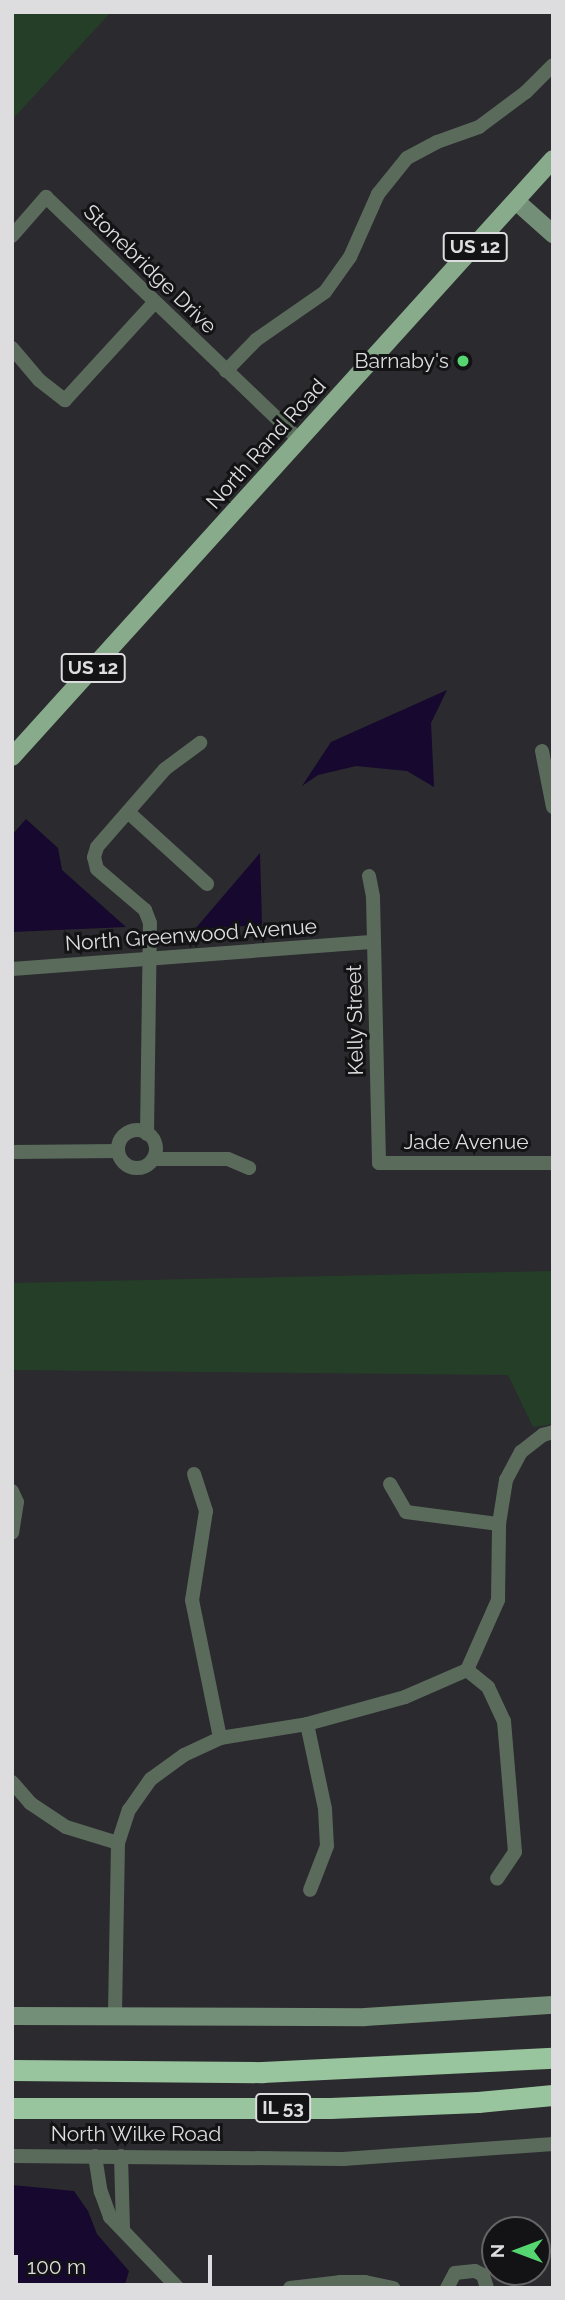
<!DOCTYPE html>
<style>
body{margin:0}
#map{position:relative;width:565px;height:2300px;overflow:hidden;background:#2b2a2e;font-family:Raleway,sans-serif}
div>[style]{position:absolute}
.green>*{inset:0;background:#253e28}
.water>*{inset:0;background:#16082e}
.street>*{height:14px;margin:-7px;padding:0 7px;transform-origin:7px;border-radius:7px;background:#5a6b5c}
.street>.ring{margin:-7px;padding:0;box-sizing:content-box;background:none;border:14px solid #5a6b5c;border-radius:50%}
.secondary>*{height:18px;margin:-9px;padding:0 9px;transform-origin:9px;border-radius:9px;background:#748f77}
.primary>*{height:18px;margin:-9px;padding:0 9px;transform-origin:9px;border-radius:9px;background:#87ab8b}
.highway>*{height:21px;margin:-10.5px;padding:0 10.5px;transform-origin:10.5px;border-radius:10.5px;background:#99c59e}
.dots>*{width:19px;height:19px;translate:-50% -50%;box-sizing:border-box;border:4px solid #131315;border-radius:50%}
span{translate:-50% -50%;white-space:nowrap;text-align:center;line-height:1.15;-webkit-text-stroke:6px #131315;paint-order:stroke}
.shield-label span{padding:2px 5px;background:#131315;border:2px solid;border-radius:5px;-webkit-text-stroke-width:0}
.shield-label{font-size:19px;color:#dddddf;font-weight:700}
.street-label{font-size:21px;color:#dddddf}
.poi-label{font-size:21px;color:#dddddf}
.right{translate:-100% -50%;text-align:right}
.frame{position:absolute;inset:0;border:14px solid #dddddf;pointer-events:none}
.north{position:absolute;left:481px;top:2216px;width:70px;height:70px;box-sizing:border-box;background:#131315;border:2px solid #646466;border-radius:50%;rotate:270deg;font-size:19px;font-weight:700;line-height:28px;text-align:center;color:#dddddf}
.north::after{content:'';display:block;margin:auto;width:24px;height:32px;background:#56d671;clip-path:polygon(50% 0,100% 100%,50% 72%,0 100%)}
.scale{position:absolute;left:14px;top:2255px;width:198px;height:32px;box-sizing:border-box;border:4px solid #dddddf;border-top:0;padding-left:9px;font-size:21px;line-height:24px;white-space:nowrap;color:#dddddf;-webkit-text-stroke:5px #131315;paint-order:stroke}
</style>
<div id="map">
<div class="green">
<div style="clip-path:polygon(12px 12px,111px 12px,12px 120px)"></div>
<div style="clip-path:polygon(553px 1271px,553px 1424px,533px 1427px,508px 1375px,12px 1370px,12px 1283px)"></div>
</div>
<div class="water">
<div style="clip-path:polygon(447px 690px,431px 723px,434px 787px,407px 771px,356px 766px,318px 775px,302px 786px,331px 742px)"></div>
<div style="clip-path:polygon(26px 819px,58px 848px,62px 870px,126px 927px,12px 932px,12px 835px)"></div>
<div style="clip-path:polygon(260px 853px,262px 925px,195px 929px)"></div>
<div style="clip-path:polygon(12px 2185px,74px 2191px,88px 2211px,97px 2234px,129px 2271px,124px 2288px,12px 2288px)"></div>
</div>
<div class="street">
<div style="left:12px;top:236px;width:52px;rotate:-48.9deg"></div>
<div style="left:46px;top:197px;width:352px;rotate:43.8deg"></div>
<div style="left:12px;top:348px;width:42px;rotate:49.8deg"></div>
<div style="left:39px;top:380px;width:33px;rotate:38deg"></div>
<div style="left:65px;top:400px;width:132px;rotate:-47.5deg"></div>
<div style="left:226px;top:371px;width:43px;rotate:-45.9deg"></div>
<div style="left:256px;top:340px;width:84px;rotate:-34.8deg"></div>
<div style="left:325px;top:292px;width:43px;rotate:-54.5deg"></div>
<div style="left:350px;top:257px;width:69px;rotate:-66deg"></div>
<div style="left:378px;top:194px;width:46px;rotate:-51.1deg"></div>
<div style="left:407px;top:158px;width:34px;rotate:-28deg"></div>
<div style="left:437px;top:142px;width:45px;rotate:-19.7deg"></div>
<div style="left:479px;top:127px;width:59px;rotate:-36.7deg"></div>
<div style="left:526px;top:92px;width:38px;rotate:-45deg"></div>
<div style="left:542px;top:751px;width:57px;rotate:78.9deg"></div>
<div style="left:128px;top:812px;width:107px;rotate:42.3deg"></div>
<div style="left:369px;top:876px;width:21px;rotate:79deg"></div>
<div style="left:373px;top:897px;width:266px;rotate:88.7deg"></div>
<div style="left:379px;top:1163px;width:174px"></div>
<div style="left:12px;top:969px;width:363px;rotate:-4.3deg"></div>
<div class="ring" style="left:118px;top:1130px;width:24px;height:24px"></div>
<div style="left:147px;top:1134px;width:211px;rotate:-89.2deg"></div>
<div style="left:150px;top:923px;width:14px;rotate:-111deg"></div>
<div style="left:145px;top:910px;width:63px;rotate:-139.5deg"></div>
<div style="left:97px;top:869px;width:12px;rotate:-104deg"></div>
<div style="left:94px;top:857px;width:10px;rotate:-73deg"></div>
<div style="left:97px;top:847px;width:103px;rotate:-48.9deg"></div>
<div style="left:165px;top:769px;width:44px;rotate:-36.6deg"></div>
<div style="left:12px;top:1152px;width:106px;rotate:-0.5deg"></div>
<div style="left:153px;top:1159px;width:75px"></div>
<div style="left:228px;top:1159px;width:23px;rotate:23deg"></div>
<div style="left:194px;top:1474px;width:39px;rotate:72deg"></div>
<div style="left:206px;top:1511px;width:90px;rotate:98.9deg"></div>
<div style="left:192px;top:1600px;width:141px;rotate:78.5deg"></div>
<div style="left:390px;top:1484px;width:32px;rotate:60deg"></div>
<div style="left:406px;top:1512px;width:94px;rotate:7.4deg"></div>
<div style="left:12px;top:1491px;width:12px;rotate:66deg"></div>
<div style="left:17px;top:1502px;width:31px;rotate:99deg"></div>
<div style="left:467px;top:1670px;width:27px;rotate:39deg"></div>
<div style="left:488px;top:1687px;width:38px;rotate:65deg"></div>
<div style="left:504px;top:1721px;width:131px;rotate:85.2deg"></div>
<div style="left:515px;top:1852px;width:32px;rotate:124deg"></div>
<div style="left:307px;top:1724px;width:87px;rotate:78deg"></div>
<div style="left:325px;top:1809px;width:37px;rotate:87deg"></div>
<div style="left:327px;top:1846px;width:47px;rotate:111.1deg"></div>
<div style="left:12px;top:1782px;width:28px;rotate:49deg"></div>
<div style="left:30px;top:1803px;width:43px;rotate:33.7deg"></div>
<div style="left:66px;top:1827px;width:54px;rotate:17.1deg"></div>
<div style="left:115px;top:2014px;width:171px;rotate:-89deg"></div>
<div style="left:118px;top:1843px;width:35px;rotate:-72deg"></div>
<div style="left:129px;top:1810px;width:38px;rotate:-55deg"></div>
<div style="left:151px;top:1779px;width:41px;rotate:-36deg"></div>
<div style="left:184px;top:1755px;width:40px;rotate:-25deg"></div>
<div style="left:220px;top:1738px;width:88px;rotate:-9.1deg"></div>
<div style="left:307px;top:1724px;width:102px;rotate:-15.4deg"></div>
<div style="left:405px;top:1697px;width:68px;rotate:-23.5deg"></div>
<div style="left:467px;top:1670px;width:77px;rotate:-66.1deg"></div>
<div style="left:498px;top:1600px;width:76px;rotate:-89.2deg"></div>
<div style="left:499px;top:1524px;width:45px;rotate:-81deg"></div>
<div style="left:506px;top:1480px;width:32px;rotate:-62deg"></div>
<div style="left:521px;top:1452px;width:28px;rotate:-38deg"></div>
<div style="left:543px;top:1435px;width:10px;rotate:-17deg"></div>
<div style="left:12px;top:2156px;width:331px;rotate:0.5deg"></div>
<div style="left:343px;top:2159px;width:211px;rotate:-4.1deg"></div>
<div style="left:95px;top:2156px;width:36px;rotate:81deg"></div>
<div style="left:101px;top:2192px;width:27px;rotate:70deg"></div>
<div style="left:110px;top:2217px;width:98px;rotate:46.2deg"></div>
<div style="left:121px;top:2156px;width:72px;rotate:88.4deg"></div>
<div style="left:290px;top:2288px;width:50px;rotate:-6.8deg"></div>
<div style="left:340px;top:2282px;width:25px"></div>
<div style="left:365px;top:2282px;width:29px;rotate:12deg"></div>
<div style="left:447px;top:2288px;width:17px;rotate:-62deg"></div>
<div style="left:455px;top:2273px;width:20px;rotate:-6deg"></div>
<div style="left:475px;top:2271px;width:9px;rotate:27deg"></div>
<div style="left:483px;top:2275px;width:14px;rotate:73deg"></div>
</div>
<div class="secondary">
<div style="left:516px;top:201px;width:50px;rotate:41.7deg"></div>
<div style="left:12px;top:2016px;width:353px;rotate:0.2deg"></div>
<div style="left:365px;top:2017px;width:188px;rotate:-3.7deg"></div>
</div>
<div class="primary">
<div style="left:12px;top:757px;width:806px;rotate:-47.86deg"></div>
</div>
<div class="highway">
<div style="left:12px;top:2070px;width:250px;rotate:0.5deg"></div>
<div style="left:262px;top:2072px;width:291px;rotate:-2.8deg"></div>
<div style="left:12px;top:2108px;width:318px"></div>
<div style="left:330px;top:2108px;width:148px;rotate:-2.3deg"></div>
<div style="left:478px;top:2102px;width:75px;rotate:-5.3deg"></div>
</div>
<div class="dots">
<div style="left:463px;top:361px;background:#56d671"></div>
</div>
<div class="shield-label">
<span style="left:475px;top:247px">US 12</span>
<span style="left:93px;top:668px">US 12</span>
<span style="left:283px;top:2108px">IL 53</span>
</div>
<div class="street-label">
<span style="left:150px;top:269px;rotate:44deg">Stonebridge Drive</span>
<span style="left:266px;top:444px;rotate:-48deg">North Rand Road</span>
<span style="left:191px;top:935px;rotate:-4deg">North Greenwood Avenue</span>
<span style="left:355px;top:1020px;rotate:-91deg">Kelly Street</span>
<span style="left:466px;top:1142px">Jade Avenue</span>
<span style="left:136px;top:2134px">North Wilke Road</span>
</div>
<div class="poi-label">
<span class="right" style="left:449px;top:361px">Barnaby's</span>
</div>
<div class="frame"></div>
<div class="north">N</div>
<div class="scale">100 m</div>
</div>
